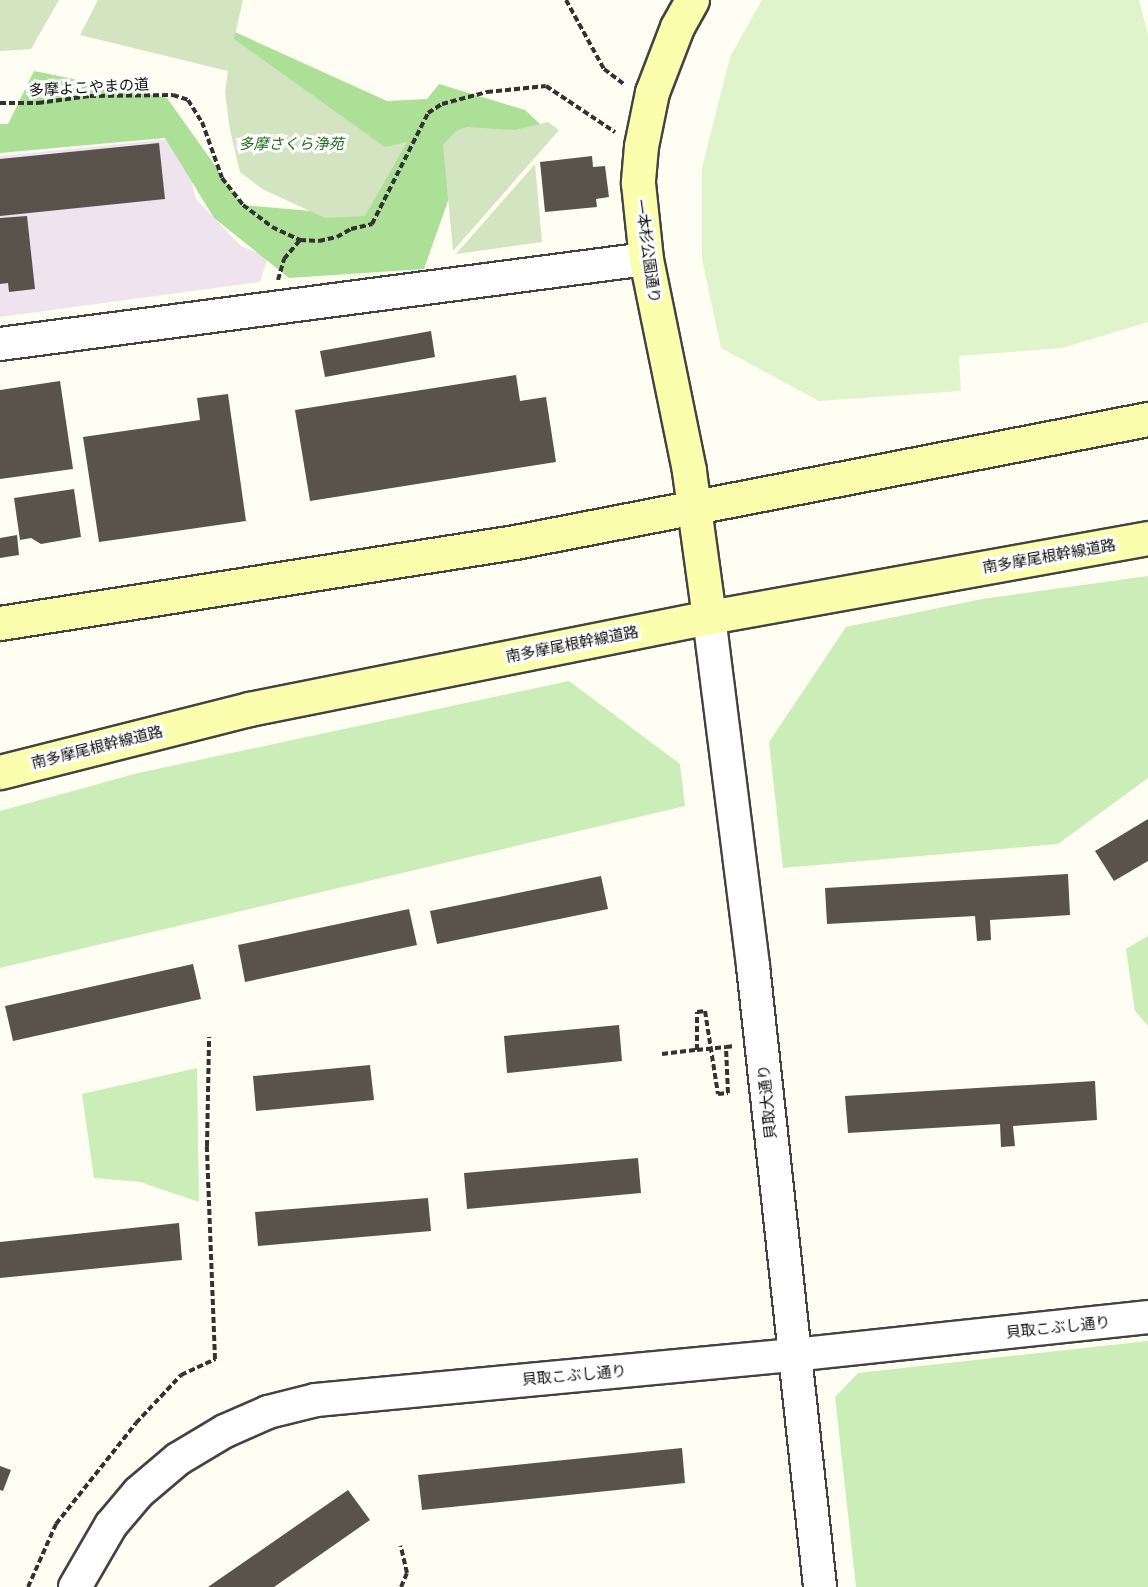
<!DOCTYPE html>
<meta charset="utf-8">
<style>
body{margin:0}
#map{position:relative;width:1148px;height:1587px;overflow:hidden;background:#fffef2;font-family:"Source Serif 4","Noto Sans JP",serif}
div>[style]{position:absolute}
.industrial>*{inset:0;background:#efe4ee}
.green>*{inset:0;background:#cbeeb8}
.forest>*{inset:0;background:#abe096}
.cemetery>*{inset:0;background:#d3e4c0}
.pitch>*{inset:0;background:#dff4ca}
.building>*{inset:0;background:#59534b}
.path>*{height:4px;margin-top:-2px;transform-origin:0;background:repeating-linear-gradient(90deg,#323232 0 6px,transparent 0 9px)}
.roads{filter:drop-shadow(2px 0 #434343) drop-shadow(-2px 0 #434343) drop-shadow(0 2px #434343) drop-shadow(0 -2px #434343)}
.tertiary>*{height:32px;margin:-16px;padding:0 16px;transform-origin:16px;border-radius:16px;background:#fff}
.secondary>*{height:33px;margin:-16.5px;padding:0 16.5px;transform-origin:16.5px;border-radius:16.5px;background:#fbffad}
span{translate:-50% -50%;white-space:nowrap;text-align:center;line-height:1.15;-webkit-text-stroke:6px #fff;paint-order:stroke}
.street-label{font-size:15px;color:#101010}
.park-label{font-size:15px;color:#1e6e19;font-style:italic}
</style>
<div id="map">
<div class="industrial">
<div style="clip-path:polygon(180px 138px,196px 199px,241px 246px,268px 257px,260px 282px,0 317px,0 156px)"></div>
</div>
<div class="green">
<div style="clip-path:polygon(1148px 576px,1148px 778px,1058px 844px,783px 868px,769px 742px,846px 627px,982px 599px)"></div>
<div style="clip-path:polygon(569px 681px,680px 764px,685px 806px,0 968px,0 811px,138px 773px)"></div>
<div style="clip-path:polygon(1148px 936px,1148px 1026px,1135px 1011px,1126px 949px)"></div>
<div style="clip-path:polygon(197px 1068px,199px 1202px,140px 1182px,94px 1178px,82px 1094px)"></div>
<div style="clip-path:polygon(1148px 1341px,1148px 1587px,856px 1587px,835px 1397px,858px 1373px)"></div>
</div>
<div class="forest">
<div style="clip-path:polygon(226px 28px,387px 101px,427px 99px,439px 84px,525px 110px,551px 134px,463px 158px,424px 269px,289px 278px,214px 218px,165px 138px,0 153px,0 124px,8px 124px,34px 71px,167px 98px,243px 205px,356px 215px)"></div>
</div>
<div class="cemetery">
<div style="clip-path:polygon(0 0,59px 0,31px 49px,0 51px)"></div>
<div style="clip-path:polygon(98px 0,243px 0,234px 39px,385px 147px,407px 142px,365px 216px,325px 218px,262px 189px,240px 172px,230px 130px,225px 93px,228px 71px,80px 35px)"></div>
<div style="clip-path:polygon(548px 122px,559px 130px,453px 251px,443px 145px,456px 131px,467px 127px,515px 130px)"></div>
<div style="clip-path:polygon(535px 164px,542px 242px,456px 254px)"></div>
</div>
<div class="pitch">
<div style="clip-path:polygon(762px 0,1139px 0,1148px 35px,1148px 322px,1062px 348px,959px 356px,961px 391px,819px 401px,721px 348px,702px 259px,702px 168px,730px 57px)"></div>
</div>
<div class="building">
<div style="clip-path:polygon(159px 143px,165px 199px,0 216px,0 159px)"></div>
<div style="clip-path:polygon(592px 156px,593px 167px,605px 166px,609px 197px,596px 199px,597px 207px,545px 212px,540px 162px)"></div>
<div style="clip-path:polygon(27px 216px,35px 289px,9px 292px,8px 283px,0 284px,0 218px)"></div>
<div style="clip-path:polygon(431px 331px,435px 357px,325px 377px,320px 351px)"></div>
<div style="clip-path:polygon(516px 375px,520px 401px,546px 397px,556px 462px,310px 501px,295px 410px)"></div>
<div style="clip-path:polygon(60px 381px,73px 469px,0 479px,0 390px)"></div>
<div style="clip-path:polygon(228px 394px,246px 521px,99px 542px,83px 437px,200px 420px,197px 398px)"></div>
<div style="clip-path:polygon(74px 489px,81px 537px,41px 544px,31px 538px,20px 540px,14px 498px)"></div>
<div style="clip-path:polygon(17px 535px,19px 555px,0 558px,0 538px)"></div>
<div style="clip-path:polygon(1148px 819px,1148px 861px,1114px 881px,1095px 851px)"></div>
<div style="clip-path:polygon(1068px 874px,1070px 915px,990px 920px,991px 940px,977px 941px,975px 916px,827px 924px,825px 888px)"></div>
<div style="clip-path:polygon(601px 876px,608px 909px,437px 944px,430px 911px)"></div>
<div style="clip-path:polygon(409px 909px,417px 945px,245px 982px,238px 945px)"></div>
<div style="clip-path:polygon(193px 964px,201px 999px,13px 1041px,5px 1006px)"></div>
<div style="clip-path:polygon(619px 1025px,622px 1061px,507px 1073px,504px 1036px)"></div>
<div style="clip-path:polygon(370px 1065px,374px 1100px,256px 1111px,253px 1076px)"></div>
<div style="clip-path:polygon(1095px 1081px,1097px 1120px,1013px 1126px,1015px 1146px,1001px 1147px,1000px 1124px,848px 1133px,845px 1096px)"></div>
<div style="clip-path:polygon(638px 1158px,641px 1193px,467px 1209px,464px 1173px)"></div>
<div style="clip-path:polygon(428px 1198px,431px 1231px,258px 1246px,255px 1212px)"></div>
<div style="clip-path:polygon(179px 1223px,182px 1260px,0 1278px,0 1242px)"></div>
<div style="clip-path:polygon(682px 1448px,685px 1483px,422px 1510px,418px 1475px)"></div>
<div style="clip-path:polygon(0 1466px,11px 1470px,3px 1491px,0 1490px)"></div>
<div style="clip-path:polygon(348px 1490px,370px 1520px,274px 1587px,208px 1587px)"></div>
</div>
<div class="path">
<div style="left:566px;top:0;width:79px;rotate:61.2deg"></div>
<div style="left:604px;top:69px;width:25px;rotate:37deg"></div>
<div style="left:0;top:103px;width:38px"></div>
<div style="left:38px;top:103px;width:52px;rotate:-7.7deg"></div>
<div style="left:90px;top:96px;width:83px;rotate:-0.7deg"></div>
<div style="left:173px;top:95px;width:16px;rotate:18deg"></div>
<div style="left:188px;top:100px;width:26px;rotate:58deg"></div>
<div style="left:202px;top:122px;width:59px;rotate:70.3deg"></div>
<div style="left:222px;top:178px;width:34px;rotate:52deg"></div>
<div style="left:243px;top:205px;width:36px;rotate:37deg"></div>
<div style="left:272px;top:227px;width:31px;rotate:25deg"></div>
<div style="left:300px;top:240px;width:19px;rotate:3deg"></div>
<div style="left:319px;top:241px;width:18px;rotate:-13deg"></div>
<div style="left:337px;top:237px;width:16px;rotate:-30deg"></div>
<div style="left:351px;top:229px;width:22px;rotate:-13deg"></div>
<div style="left:372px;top:224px;width:124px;rotate:-63.2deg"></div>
<div style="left:428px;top:113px;width:17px;rotate:-33deg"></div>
<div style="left:442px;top:104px;width:47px;rotate:-14.9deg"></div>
<div style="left:487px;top:92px;width:59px;rotate:-5.8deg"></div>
<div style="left:546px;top:86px;width:83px;rotate:33.7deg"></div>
<div style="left:278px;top:280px;width:22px;rotate:-74deg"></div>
<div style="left:284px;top:259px;width:25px;rotate:-50deg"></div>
<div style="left:697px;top:1050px;width:29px;rotate:-6deg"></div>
<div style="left:662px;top:1054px;width:35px;rotate:-7deg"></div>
<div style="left:697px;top:1050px;width:38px;rotate:-90deg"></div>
<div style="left:697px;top:1012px;width:8px;rotate:-7deg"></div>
<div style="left:705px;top:1011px;width:84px;rotate:81.1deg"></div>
<div style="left:718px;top:1094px;width:10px;rotate:-6deg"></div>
<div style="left:728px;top:1093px;width:46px;rotate:-92.5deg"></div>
<div style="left:726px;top:1047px;width:9px;rotate:-6deg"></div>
<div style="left:28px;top:1587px;width:69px;rotate:-66deg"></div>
<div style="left:56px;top:1524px;width:129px;rotate:-51.6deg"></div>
<div style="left:136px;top:1423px;width:66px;rotate:-46.8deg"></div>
<div style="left:181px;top:1375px;width:38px;rotate:-25deg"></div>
<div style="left:215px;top:1359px;width:213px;rotate:-92.2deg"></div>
<div style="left:207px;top:1146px;width:109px;rotate:-88.9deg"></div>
<div style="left:401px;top:1587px;width:15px;rotate:-67deg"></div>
<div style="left:407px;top:1573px;width:28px;rotate:-103deg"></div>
</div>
<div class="roads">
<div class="tertiary">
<div style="left:0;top:344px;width:652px;rotate:-7.5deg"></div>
<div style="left:709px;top:617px;width:352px;rotate:82.8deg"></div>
<div style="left:753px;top:966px;width:625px;rotate:83.84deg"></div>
<div style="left:75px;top:1587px;width:72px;rotate:-59.9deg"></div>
<div style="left:111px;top:1525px;width:43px;rotate:-49.7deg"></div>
<div style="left:139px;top:1492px;width:51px;rotate:-40.2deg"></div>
<div style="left:178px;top:1459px;width:55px;rotate:-30.8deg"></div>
<div style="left:225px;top:1431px;width:47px;rotate:-23.8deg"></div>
<div style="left:268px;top:1412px;width:49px;rotate:-14deg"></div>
<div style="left:316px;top:1400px;width:480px;rotate:-5.4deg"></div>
<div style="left:794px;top:1355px;width:356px;rotate:-6.1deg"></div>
</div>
<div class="secondary">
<div style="left:692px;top:0;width:31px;rotate:119deg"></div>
<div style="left:677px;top:27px;width:70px;rotate:111deg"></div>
<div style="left:652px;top:92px;width:55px;rotate:101.5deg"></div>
<div style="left:641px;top:146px;width:37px;rotate:95deg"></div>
<div style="left:638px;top:183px;width:76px;rotate:84deg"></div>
<div style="left:646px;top:259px;width:216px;rotate:78.5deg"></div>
<div style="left:689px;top:471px;width:147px;rotate:82.2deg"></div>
<div style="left:0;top:623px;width:521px;rotate:-8.94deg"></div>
<div style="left:515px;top:542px;width:645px;rotate:-11deg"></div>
<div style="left:0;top:772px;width:257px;rotate:-14.2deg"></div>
<div style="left:249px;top:709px;width:469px;rotate:-11.3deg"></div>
<div style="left:709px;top:617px;width:446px;rotate:-10.2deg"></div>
</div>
</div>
<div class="street-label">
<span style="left:89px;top:87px;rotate:-3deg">多摩よこやまの道</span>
<span style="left:648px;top:251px;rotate:82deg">一本杉公園通り</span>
<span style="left:1049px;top:556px;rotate:-10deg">南多摩尾根幹線道路</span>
<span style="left:572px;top:644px;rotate:-11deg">南多摩尾根幹線道路</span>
<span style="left:97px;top:747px;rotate:-14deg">南多摩尾根幹線道路</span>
<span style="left:767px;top:1102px;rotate:-96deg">貝取大通り</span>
<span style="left:1058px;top:1327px;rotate:-6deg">貝取こぶし通り</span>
<span style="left:574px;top:1375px;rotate:-5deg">貝取こぶし通り</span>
</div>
<div class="park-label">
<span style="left:291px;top:144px">多摩さくら浄苑</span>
</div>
</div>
